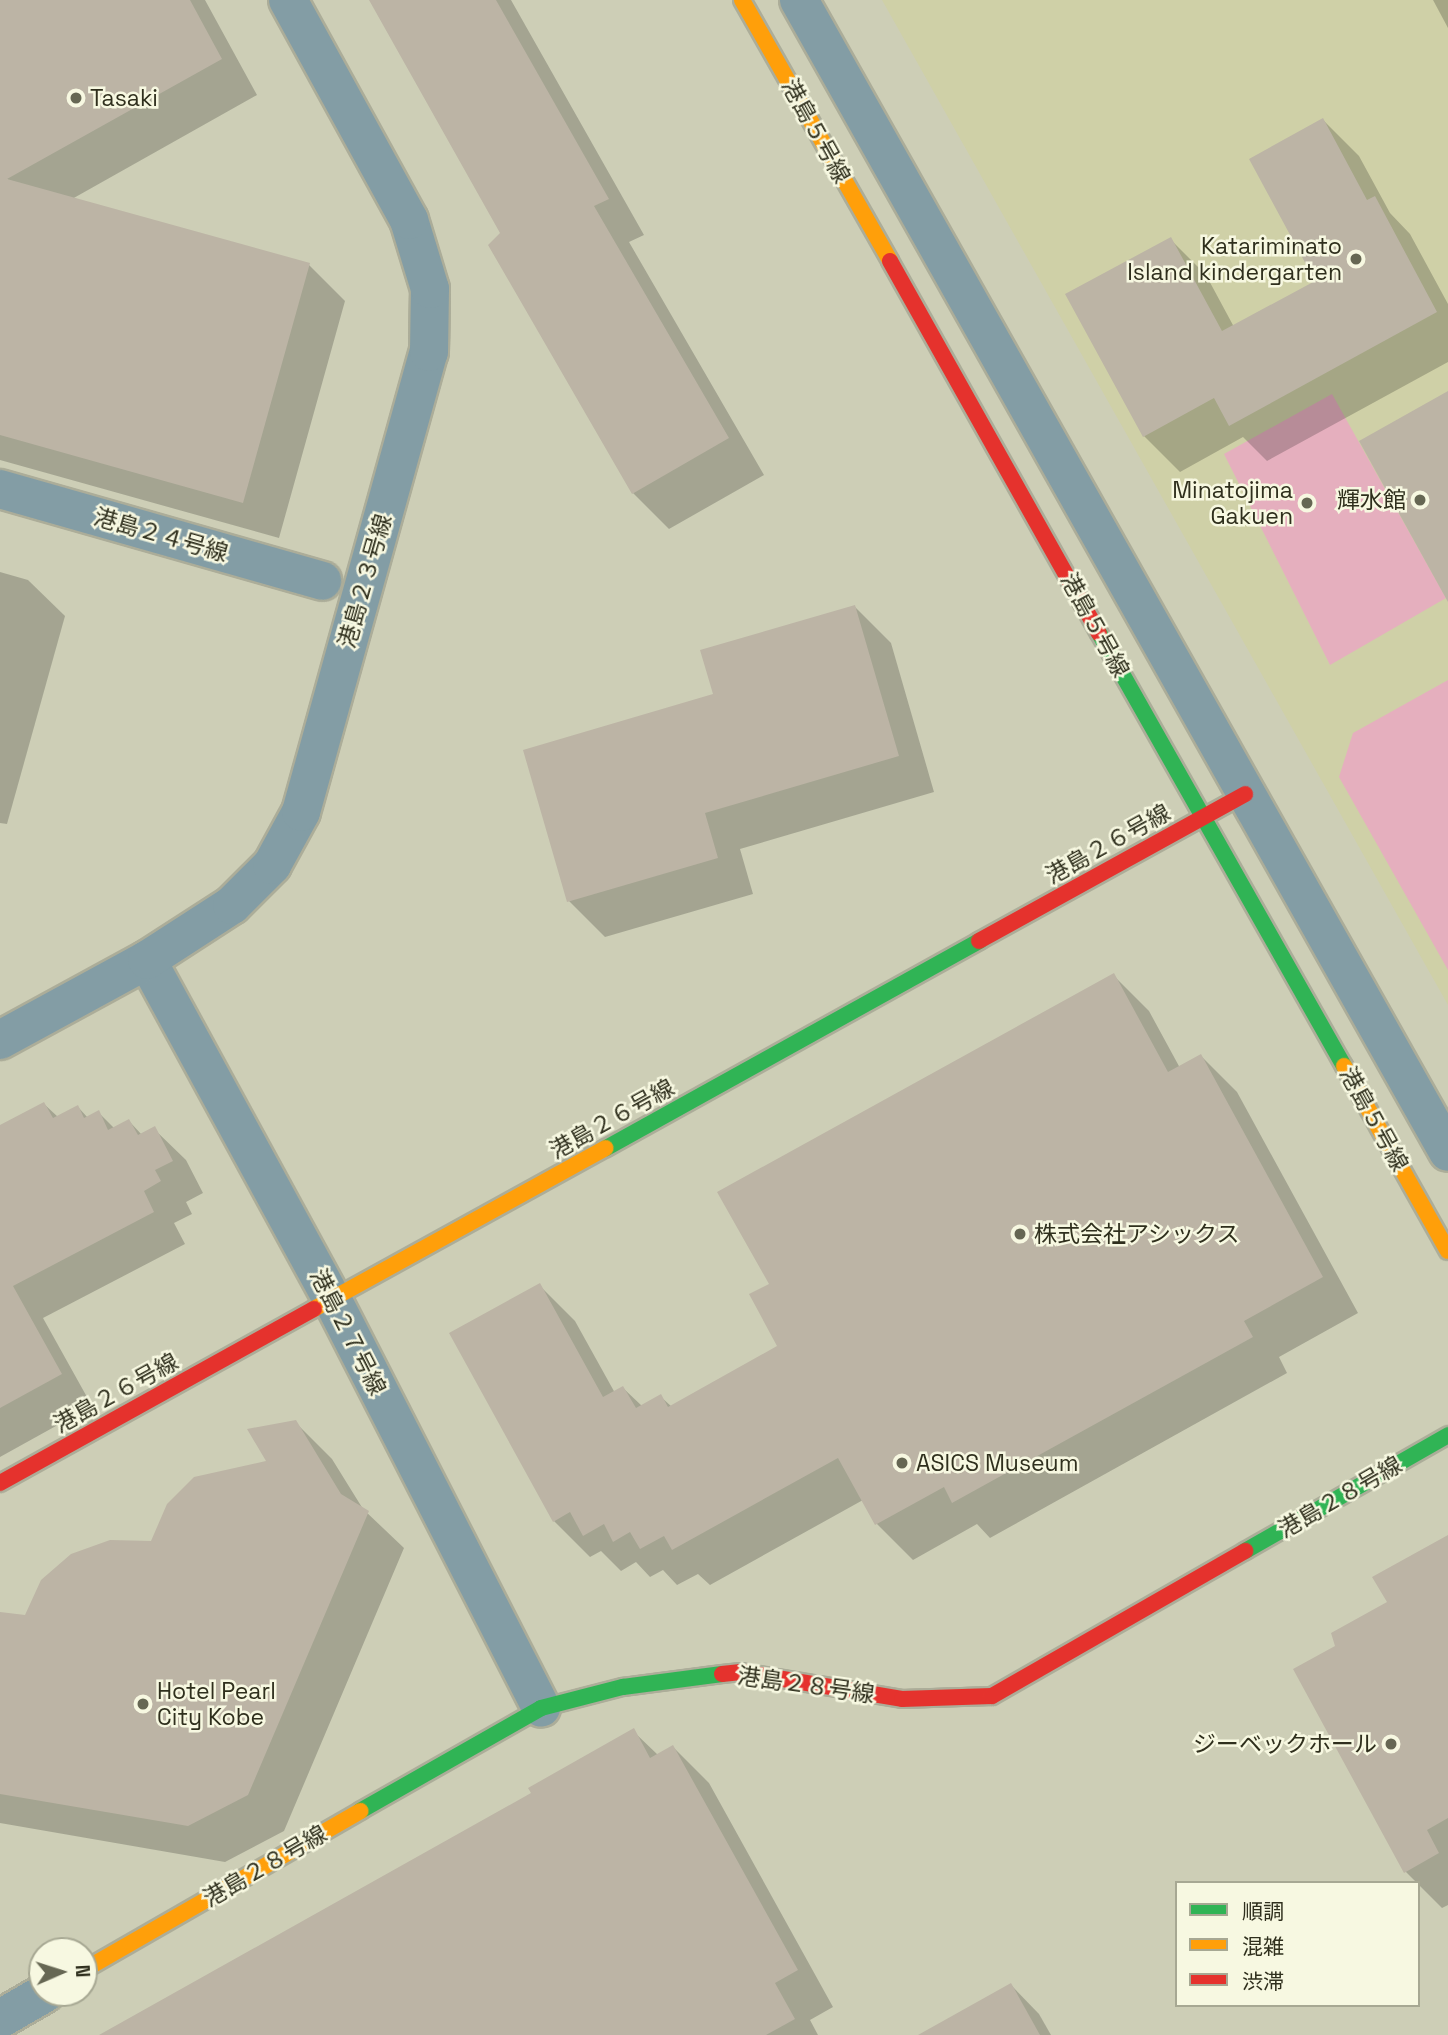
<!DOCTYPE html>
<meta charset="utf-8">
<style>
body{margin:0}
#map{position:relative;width:1448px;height:2035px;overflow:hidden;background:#cdceb6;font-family:"Space Grotesk","Noto Sans JP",sans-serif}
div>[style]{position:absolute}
.built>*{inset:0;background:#cfd0a7}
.green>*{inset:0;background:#e5afbe}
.shadow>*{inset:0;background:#0003}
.building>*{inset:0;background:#bcb4a5}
.roads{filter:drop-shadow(2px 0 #acad99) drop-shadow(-2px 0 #acad99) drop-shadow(0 2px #acad99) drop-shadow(0 -2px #acad99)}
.street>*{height:38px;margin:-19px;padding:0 19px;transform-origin:19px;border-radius:19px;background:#839da5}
.fast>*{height:16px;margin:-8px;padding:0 8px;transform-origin:8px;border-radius:8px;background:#30b455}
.slow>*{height:16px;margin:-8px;padding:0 8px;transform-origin:8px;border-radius:8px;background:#ff9f0a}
.jam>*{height:16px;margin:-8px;padding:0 8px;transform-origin:8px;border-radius:8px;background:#e5322d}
.dots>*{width:19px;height:19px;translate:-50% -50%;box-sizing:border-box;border:4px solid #f7f8e1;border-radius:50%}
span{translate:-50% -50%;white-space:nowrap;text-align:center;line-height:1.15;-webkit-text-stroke:5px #f7f8e1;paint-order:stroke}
.poi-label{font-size:23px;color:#2f2f1d}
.left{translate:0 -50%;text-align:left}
.right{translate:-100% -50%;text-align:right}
.street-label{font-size:23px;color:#2f2f1d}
.legend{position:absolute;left:1175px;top:1881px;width:245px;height:126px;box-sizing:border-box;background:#f7f8e1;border:2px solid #a7a893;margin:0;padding:9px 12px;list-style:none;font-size:21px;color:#2f2f1d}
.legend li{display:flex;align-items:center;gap:14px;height:35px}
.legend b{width:35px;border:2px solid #a7a893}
.north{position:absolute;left:28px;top:1937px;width:70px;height:70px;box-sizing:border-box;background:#f7f8e1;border:2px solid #a7a893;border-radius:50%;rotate:87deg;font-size:19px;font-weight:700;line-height:28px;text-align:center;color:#2f2f1d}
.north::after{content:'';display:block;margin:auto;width:24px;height:32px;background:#666753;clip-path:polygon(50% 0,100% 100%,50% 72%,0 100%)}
</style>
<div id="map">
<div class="built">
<div style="clip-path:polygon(882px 0,1448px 0,1448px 1005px)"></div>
</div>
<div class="green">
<div style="clip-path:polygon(1332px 394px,1446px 598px,1330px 665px,1224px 454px)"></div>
<div style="clip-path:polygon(1448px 680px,1448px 970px,1339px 777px,1353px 733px)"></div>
</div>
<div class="shadow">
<div style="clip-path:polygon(0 0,205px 0,257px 95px,72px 199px,309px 265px,345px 301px,279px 538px,0 460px,0 179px,9px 181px,0 171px)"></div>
<div style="clip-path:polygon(371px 0,511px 0,644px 235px,629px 242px,764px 475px,669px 529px,633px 493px,502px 234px)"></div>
<div style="clip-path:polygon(1433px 0,1448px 0,1448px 28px)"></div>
<div style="clip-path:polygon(1323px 120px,1359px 156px,1390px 213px,1410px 234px,1448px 304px,1448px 362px,1267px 461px,1243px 437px,1180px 472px,1144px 436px,1170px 239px,1206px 275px,1234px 327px,1317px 282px)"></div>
<div style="clip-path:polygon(0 572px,28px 580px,65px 616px,7px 824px,0 823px)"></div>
<div style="clip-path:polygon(855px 607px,891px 643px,934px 792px,740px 849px,753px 894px,605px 937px,569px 901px,715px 695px)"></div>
<div style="clip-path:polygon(1113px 975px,1149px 1011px,1180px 1068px,1201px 1056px,1237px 1092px,1358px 1313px,1279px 1357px,1287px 1373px,990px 1538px,977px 1524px,913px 1560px,877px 1524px,863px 1500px,710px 1585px,698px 1574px,677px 1585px,663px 1570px,650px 1577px,636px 1562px,621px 1571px,601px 1551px,590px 1557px,554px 1521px,539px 1285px,575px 1321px,615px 1393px,623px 1388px,642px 1406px,660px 1396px,672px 1407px,779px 1346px,771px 1284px)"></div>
<div style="clip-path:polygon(44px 1104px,58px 1117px,78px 1107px,88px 1118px,98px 1112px,115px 1129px,129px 1121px,142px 1135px,154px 1129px,186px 1160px,203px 1193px,186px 1202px,192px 1214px,174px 1223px,185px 1244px,43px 1318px,92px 1406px,0 1457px,0 1127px)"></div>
<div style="clip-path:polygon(295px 1422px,332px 1459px,363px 1509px,404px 1548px,284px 1831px,225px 1862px,0 1823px,0 1614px,26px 1617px,152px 1543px,268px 1463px)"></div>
<div style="clip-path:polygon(1448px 1537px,1448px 1905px,1442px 1908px,1406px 1872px,1295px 1670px,1337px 1647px,1389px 1603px)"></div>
<div style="clip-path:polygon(633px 1731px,658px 1755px,673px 1747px,709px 1783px,833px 2007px,810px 2020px,818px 2035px,102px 2035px,534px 1794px)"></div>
<div style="clip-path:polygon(1011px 1985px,1039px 2014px,1051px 2035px,921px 2035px)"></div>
</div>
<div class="building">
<div style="clip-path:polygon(0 0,190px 0,222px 59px,7px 179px,310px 263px,243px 503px,0 435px)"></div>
<div style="clip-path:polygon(369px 0,496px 0,609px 199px,594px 206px,729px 438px,632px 494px,488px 245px,500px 233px)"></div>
<div style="clip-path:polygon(1323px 118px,1367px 200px,1375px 196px,1437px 312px,1229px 426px,1214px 398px,1143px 437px,1065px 294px,1171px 237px,1222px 331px,1315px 281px,1249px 159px)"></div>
<div style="clip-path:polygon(1448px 391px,1448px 602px,1359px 441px)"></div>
<div style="clip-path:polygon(855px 605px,899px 756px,705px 813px,718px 858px,567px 902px,523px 750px,713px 694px,700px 650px)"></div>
<div style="clip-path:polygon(1114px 973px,1168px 1072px,1201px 1054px,1323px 1277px,1244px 1321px,1253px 1337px,952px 1503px,944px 1487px,875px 1525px,838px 1458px,672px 1550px,664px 1536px,640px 1549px,630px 1532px,613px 1542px,604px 1524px,583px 1536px,570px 1512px,553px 1522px,449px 1333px,540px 1283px,603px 1397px,623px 1386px,636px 1408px,661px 1394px,668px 1407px,777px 1346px,749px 1294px,769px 1284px,717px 1192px)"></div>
<div style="clip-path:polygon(44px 1102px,53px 1118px,78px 1105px,84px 1118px,99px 1110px,108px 1130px,129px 1119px,138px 1135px,155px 1126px,173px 1161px,155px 1170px,161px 1181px,144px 1191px,154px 1212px,13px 1286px,62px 1374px,0 1408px,0 1125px)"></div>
<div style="clip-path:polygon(296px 1420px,341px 1494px,369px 1511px,248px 1795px,188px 1826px,0 1794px,0 1612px,25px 1615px,41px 1580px,71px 1554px,110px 1540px,151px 1541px,167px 1504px,194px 1477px,266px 1461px,247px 1429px)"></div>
<div style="clip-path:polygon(1448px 1535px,1448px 1818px,1427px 1830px,1439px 1853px,1404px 1873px,1293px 1669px,1335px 1646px,1331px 1633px,1387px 1602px,1372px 1577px)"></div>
<div style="clip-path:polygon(634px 1728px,650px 1758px,673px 1745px,798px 1970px,775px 1983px,795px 2019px,766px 2035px,99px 2035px,531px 1793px,528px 1788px)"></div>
<div style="clip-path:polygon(1011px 1983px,1040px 2035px,918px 2035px)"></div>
</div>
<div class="roads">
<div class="street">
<div style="left:799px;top:0;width:1322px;rotate:60.6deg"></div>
<div style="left:0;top:489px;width:335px;rotate:15.9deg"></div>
<div style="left:147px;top:960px;width:386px;rotate:61.4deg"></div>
<div style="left:332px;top:1299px;width:459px;rotate:62.9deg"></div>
<div style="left:0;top:1040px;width:167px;rotate:-28.6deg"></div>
<div style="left:147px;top:960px;width:101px;rotate:-32.9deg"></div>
<div style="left:232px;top:905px;width:57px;rotate:-45deg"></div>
<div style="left:272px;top:865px;width:60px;rotate:-61.3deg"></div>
<div style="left:301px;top:812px;width:477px;rotate:-74.5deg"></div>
<div style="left:429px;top:352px;width:63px;rotate:-89.1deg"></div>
<div style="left:430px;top:289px;width:72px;rotate:-106.9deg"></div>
<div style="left:409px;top:220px;width:251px;rotate:-118.8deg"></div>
<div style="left:0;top:2019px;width:52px;rotate:-30deg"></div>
</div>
<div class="fast">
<div style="left:1099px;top:633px;width:498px;rotate:60.5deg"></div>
<div style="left:606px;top:1148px;width:427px;rotate:-29deg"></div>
<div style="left:1245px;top:1551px;width:234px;rotate:-29.7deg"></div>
<div style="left:360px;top:1811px;width:208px;rotate:-29.6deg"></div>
<div style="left:541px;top:1708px;width:85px;rotate:-14.4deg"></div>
<div style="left:623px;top:1687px;width:100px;rotate:-7.5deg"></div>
</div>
<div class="slow">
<div style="left:742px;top:0;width:300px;rotate:60.4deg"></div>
<div style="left:1344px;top:1066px;width:212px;rotate:60.7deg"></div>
<div style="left:314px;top:1309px;width:333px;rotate:-28.9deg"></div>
<div style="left:84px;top:1970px;width:319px;rotate:-29.9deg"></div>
</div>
<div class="jam">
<div style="left:890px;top:261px;width:427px;rotate:60.7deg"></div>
<div style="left:979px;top:941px;width:304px;rotate:-28.9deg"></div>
<div style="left:0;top:1483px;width:359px;rotate:-29deg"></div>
<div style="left:722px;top:1674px;width:19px;rotate:-6deg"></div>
<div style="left:741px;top:1672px;width:163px;rotate:9.5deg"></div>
<div style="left:902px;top:1699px;width:90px;rotate:-1.9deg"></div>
<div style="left:992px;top:1696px;width:292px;rotate:-29.8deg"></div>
</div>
</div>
<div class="dots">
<div style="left:76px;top:98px;background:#666753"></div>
<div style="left:1356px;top:259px;background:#666753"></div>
<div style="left:1420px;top:500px;background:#666753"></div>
<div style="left:1307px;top:503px;background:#666753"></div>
<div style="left:1020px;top:1234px;background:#666753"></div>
<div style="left:902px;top:1463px;background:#666753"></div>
<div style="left:143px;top:1704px;background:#666753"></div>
<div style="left:1391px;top:1744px;background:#666753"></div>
</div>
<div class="poi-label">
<span class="left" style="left:90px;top:98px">Tasaki</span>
<span class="right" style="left:1342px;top:259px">Katariminato<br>Island kindergarten</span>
<span class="right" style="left:1293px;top:503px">Minatojima<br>Gakuen</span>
<span class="right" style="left:1406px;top:500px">輝水館</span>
<span class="left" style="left:1034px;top:1234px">株式会社アシックス</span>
<span class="left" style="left:916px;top:1463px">ASICS Museum</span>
<span class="left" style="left:157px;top:1704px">Hotel Pearl<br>City Kobe</span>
<span class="right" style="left:1377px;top:1744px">ジーベックホール</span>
</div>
<div class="street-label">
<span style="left:816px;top:131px;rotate:61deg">港島５号線</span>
<span style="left:161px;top:535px;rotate:16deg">港島２４号線</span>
<span style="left:365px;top:581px;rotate:-74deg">港島２３号線</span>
<span style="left:1095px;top:625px;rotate:61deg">港島５号線</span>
<span style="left:1108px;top:844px;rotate:-29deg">港島２６号線</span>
<span style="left:612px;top:1119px;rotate:-29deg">港島２６号線</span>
<span style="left:1374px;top:1119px;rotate:61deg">港島５号線</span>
<span style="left:348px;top:1332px;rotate:63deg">港島２７号線</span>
<span style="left:116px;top:1393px;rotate:-29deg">港島２６号線</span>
<span style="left:1340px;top:1497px;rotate:-30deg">港島２８号線</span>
<span style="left:806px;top:1685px;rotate:8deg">港島２８号線</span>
<span style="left:265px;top:1866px;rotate:-30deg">港島２８号線</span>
</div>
<ul class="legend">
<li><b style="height:9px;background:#30b455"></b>順調</li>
<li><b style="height:9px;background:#ff9f0a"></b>混雑</li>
<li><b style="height:9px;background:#e5322d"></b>渋滞</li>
</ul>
<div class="north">N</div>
</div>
